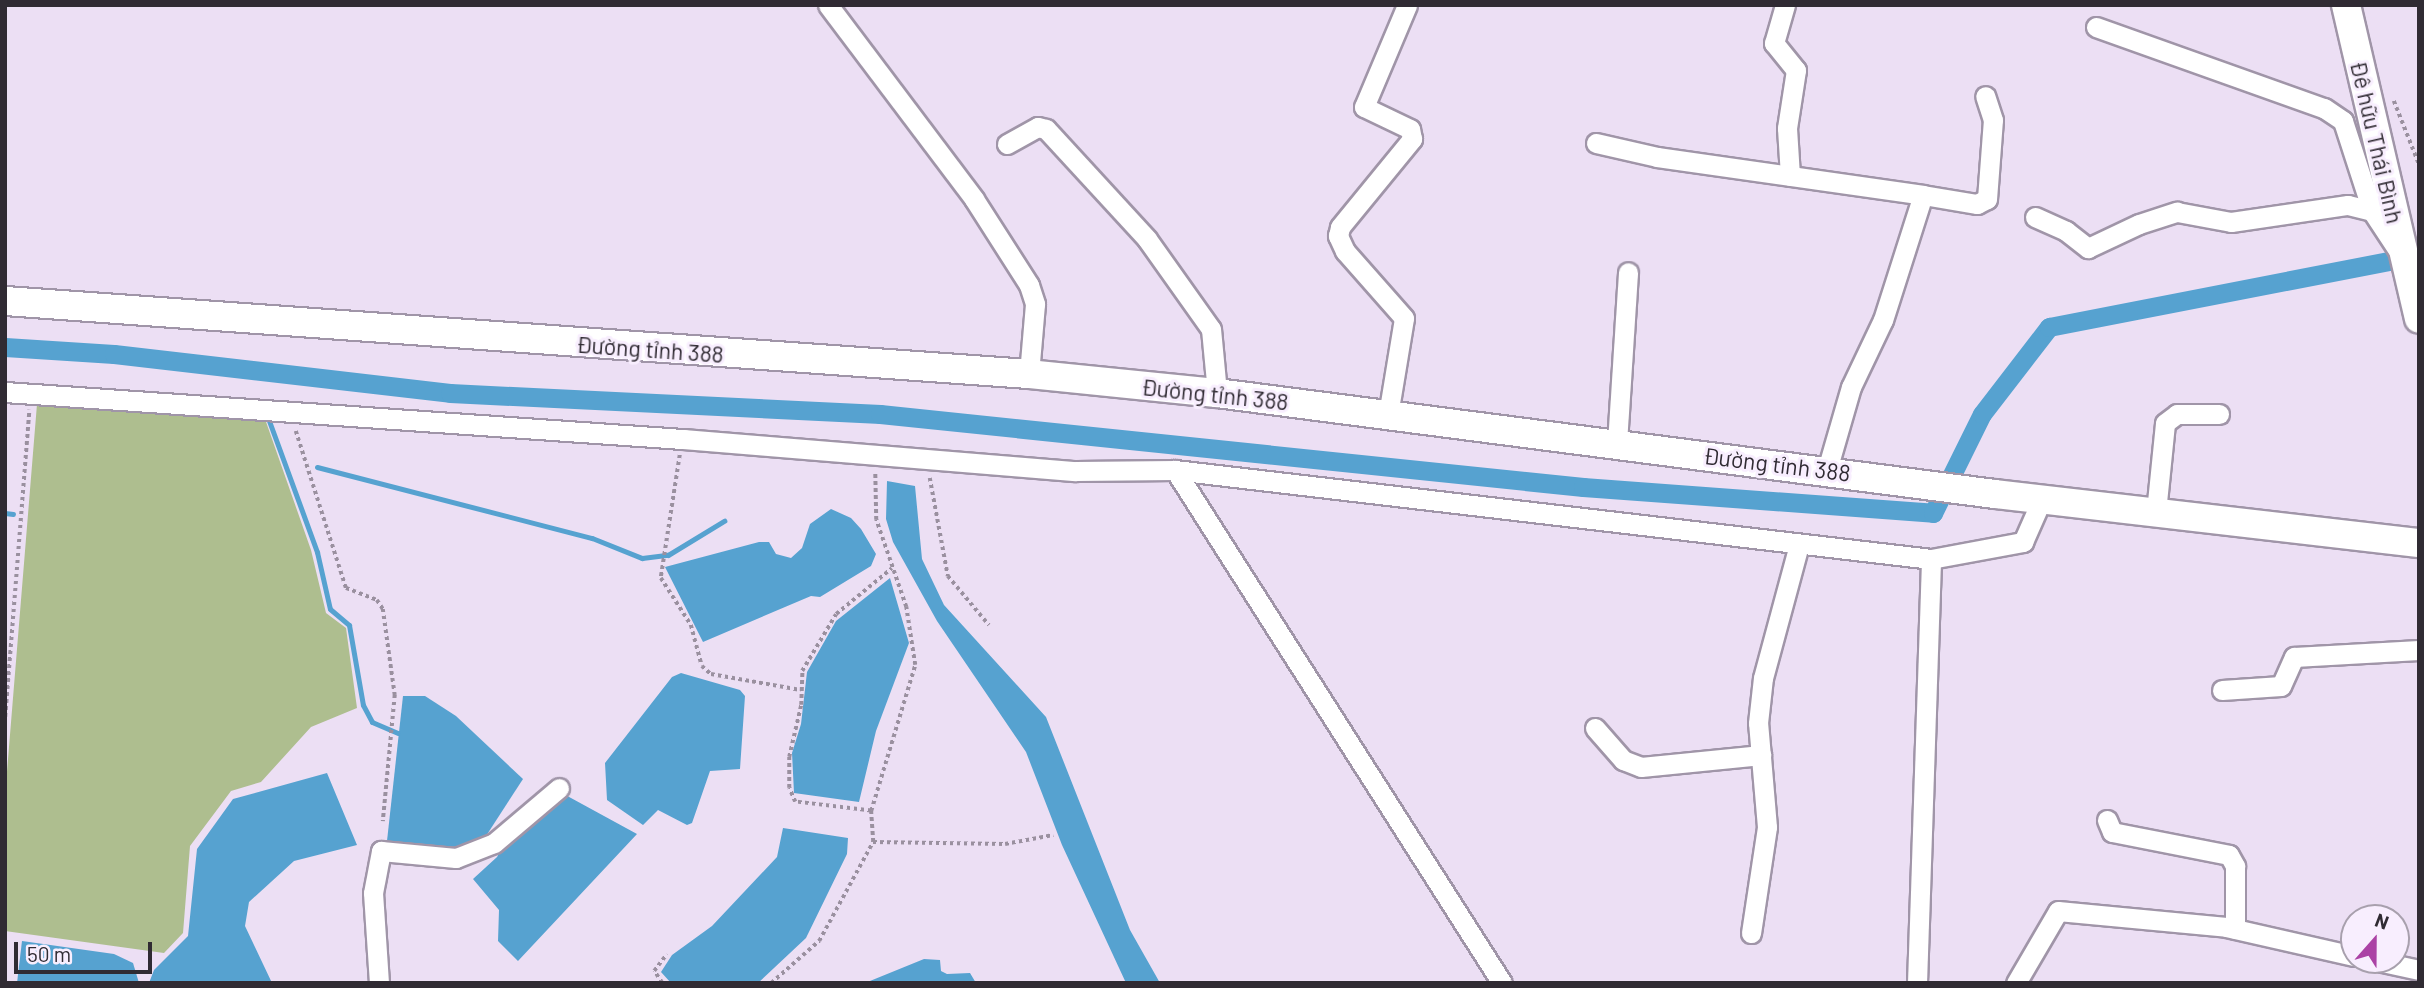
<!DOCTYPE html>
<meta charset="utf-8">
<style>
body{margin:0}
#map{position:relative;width:2424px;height:988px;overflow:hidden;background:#ecdff4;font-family:Barlow,sans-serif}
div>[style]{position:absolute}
.green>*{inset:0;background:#aebe8f}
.water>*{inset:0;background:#56a2d0}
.stream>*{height:5px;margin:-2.5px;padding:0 2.5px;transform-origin:2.5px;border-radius:2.5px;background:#56a2d0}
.canal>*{height:19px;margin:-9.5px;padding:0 9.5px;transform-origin:9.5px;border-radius:9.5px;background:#56a2d0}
.path>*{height:3.5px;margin-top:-1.75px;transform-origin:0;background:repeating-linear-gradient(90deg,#9a909f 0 3.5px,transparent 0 7px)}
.roads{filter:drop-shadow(2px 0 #a095a8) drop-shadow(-2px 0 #a095a8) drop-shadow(0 2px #a095a8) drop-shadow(0 -2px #a095a8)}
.street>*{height:19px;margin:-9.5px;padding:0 9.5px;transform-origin:9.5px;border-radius:9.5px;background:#fff}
.secondary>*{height:28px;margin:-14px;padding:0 14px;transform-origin:14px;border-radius:14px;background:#fff}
span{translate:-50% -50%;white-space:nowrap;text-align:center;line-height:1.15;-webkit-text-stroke:6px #f8eefe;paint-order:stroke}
.street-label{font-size:23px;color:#302b33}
.frame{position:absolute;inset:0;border:7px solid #302b33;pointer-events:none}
.north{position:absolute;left:2340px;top:904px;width:70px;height:70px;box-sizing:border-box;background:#f8eefe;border:2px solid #a8a0ad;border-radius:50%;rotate:21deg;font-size:19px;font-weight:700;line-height:28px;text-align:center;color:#302b33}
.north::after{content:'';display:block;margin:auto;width:24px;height:32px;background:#ab42a5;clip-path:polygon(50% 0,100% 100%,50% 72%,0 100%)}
.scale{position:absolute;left:14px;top:942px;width:138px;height:32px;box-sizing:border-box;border:4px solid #302b33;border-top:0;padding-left:9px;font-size:21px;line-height:24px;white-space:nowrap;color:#302b33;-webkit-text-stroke:5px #f8eefe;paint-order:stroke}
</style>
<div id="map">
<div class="green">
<div style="clip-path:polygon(37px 404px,265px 419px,311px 550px,326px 613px,346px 628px,357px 708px,311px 727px,261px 782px,231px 791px,190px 846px,183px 933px,164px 953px,5px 931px,5px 796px)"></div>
</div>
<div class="water">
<div style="clip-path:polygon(887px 481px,915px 486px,922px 559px,944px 605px,1046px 717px,1130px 930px,1160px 983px,1126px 983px,1062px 845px,1026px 752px,937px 621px,893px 542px,886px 519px)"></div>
<div style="clip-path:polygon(831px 509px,851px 518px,861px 529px,876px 554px,871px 566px,820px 597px,811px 596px,703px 642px,665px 567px,759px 542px,769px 542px,776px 554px,791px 558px,802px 548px,810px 524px)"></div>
<div style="clip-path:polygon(890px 578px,909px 643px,876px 731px,859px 802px,794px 793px,792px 753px,801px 724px,807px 672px,836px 621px)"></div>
<div style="clip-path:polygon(681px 673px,740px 690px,745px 696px,740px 769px,710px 771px,692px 823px,687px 825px,658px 810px,643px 825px,607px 800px,605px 763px,672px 677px)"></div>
<div style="clip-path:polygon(403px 696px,425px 696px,456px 716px,523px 779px,486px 836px,457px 850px,387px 841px)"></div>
<div style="clip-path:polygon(327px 773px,357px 845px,294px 861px,249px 902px,245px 926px,272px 983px,149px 983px,154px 970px,188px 936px,197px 849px,233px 799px)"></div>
<div style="clip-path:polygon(560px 792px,637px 834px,518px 961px,498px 941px,499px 910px,473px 879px,497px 857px,508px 838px)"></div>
<div style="clip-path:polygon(783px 828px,848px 838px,847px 854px,806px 938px,758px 983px,671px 983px,661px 972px,672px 955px,712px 926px,777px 857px)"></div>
<div style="clip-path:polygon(22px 941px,114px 954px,133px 963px,139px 983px,17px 983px)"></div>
<div style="clip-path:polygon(924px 959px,940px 960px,941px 971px,947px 974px,970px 973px,976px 983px,865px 983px)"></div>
</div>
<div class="stream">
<div style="left:268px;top:418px;width:143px;rotate:69.9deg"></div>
<div style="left:317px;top:552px;width:58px;rotate:77.2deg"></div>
<div style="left:330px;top:609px;width:25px;rotate:40deg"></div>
<div style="left:349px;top:625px;width:81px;rotate:80.1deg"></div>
<div style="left:363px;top:705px;width:19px;rotate:62deg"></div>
<div style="left:372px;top:722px;width:28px;rotate:23deg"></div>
<div style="left:317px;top:467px;width:284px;rotate:14.5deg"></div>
<div style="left:592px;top:538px;width:54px;rotate:21.8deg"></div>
<div style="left:642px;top:558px;width:26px;rotate:-7deg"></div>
<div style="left:668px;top:555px;width:66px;rotate:-31.3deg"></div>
<div style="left:5px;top:513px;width:8px;rotate:7deg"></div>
</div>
<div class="canal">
<div style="left:5px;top:347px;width:109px;rotate:3.7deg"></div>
<div style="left:114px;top:354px;width:338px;rotate:6.6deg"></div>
<div style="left:450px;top:393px;width:431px;rotate:2.8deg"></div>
<div style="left:880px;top:414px;width:707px;rotate:5.93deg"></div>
<div style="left:1583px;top:487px;width:351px;rotate:4.2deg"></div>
<div style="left:1933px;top:513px;width:110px;rotate:-63.7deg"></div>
<div style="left:1982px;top:414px;width:110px;rotate:-52.4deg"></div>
<div style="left:2049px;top:327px;width:377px;rotate:-11deg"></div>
</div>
<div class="path">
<div style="left:2394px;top:101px;width:68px;rotate:68.4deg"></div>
<div style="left:296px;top:431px;width:165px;rotate:72.3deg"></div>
<div style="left:346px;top:588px;width:33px;rotate:21deg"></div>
<div style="left:377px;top:600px;width:11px;rotate:56deg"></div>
<div style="left:383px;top:609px;width:87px;rotate:82.1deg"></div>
<div style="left:395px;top:695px;width:127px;rotate:95.4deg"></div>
<div style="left:680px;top:455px;width:124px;rotate:98.8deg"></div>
<div style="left:661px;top:578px;width:56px;rotate:57.4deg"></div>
<div style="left:691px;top:625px;width:42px;rotate:75deg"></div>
<div style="left:702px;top:666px;width:12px;rotate:42deg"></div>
<div style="left:711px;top:674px;width:91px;rotate:10.1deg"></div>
<div style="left:930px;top:478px;width:100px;rotate:79.6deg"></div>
<div style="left:948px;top:576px;width:64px;rotate:50.1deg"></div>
<div style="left:5px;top:717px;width:308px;rotate:-85.5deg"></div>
<div style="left:871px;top:811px;width:77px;rotate:-173.2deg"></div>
<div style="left:795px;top:802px;width:15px;rotate:-113deg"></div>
<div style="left:789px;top:788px;width:31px;rotate:-90deg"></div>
<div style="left:789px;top:757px;width:53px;rotate:-77deg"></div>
<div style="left:801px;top:705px;width:34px;rotate:-88deg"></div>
<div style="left:802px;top:671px;width:66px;rotate:-59.2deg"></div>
<div style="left:836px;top:614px;width:72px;rotate:-39.4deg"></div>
<div style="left:873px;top:842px;width:31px;rotate:-94deg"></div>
<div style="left:871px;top:811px;width:152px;rotate:-73.2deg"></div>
<div style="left:915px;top:665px;width:59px;rotate:-98.8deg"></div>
<div style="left:906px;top:607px;width:92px;rotate:-109deg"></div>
<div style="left:876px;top:520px;width:47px;rotate:-91.2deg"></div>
<div style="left:662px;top:983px;width:14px;rotate:-124deg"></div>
<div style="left:654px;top:971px;width:21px;rotate:-53deg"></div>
<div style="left:771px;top:983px;width:64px;rotate:-41.2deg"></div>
<div style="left:819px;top:941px;width:113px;rotate:-61.4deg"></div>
<div style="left:873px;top:842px;width:132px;rotate:0.9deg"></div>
<div style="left:1005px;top:844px;width:49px;rotate:-10.6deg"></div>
</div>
<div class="roads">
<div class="street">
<div style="left:828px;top:5px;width:243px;rotate:53deg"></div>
<div style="left:974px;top:199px;width:102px;rotate:57.4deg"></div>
<div style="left:1029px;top:285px;width:20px;rotate:72deg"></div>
<div style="left:1035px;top:304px;width:70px;rotate:94.9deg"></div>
<div style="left:1785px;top:5px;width:40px;rotate:106deg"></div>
<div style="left:1774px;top:43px;width:35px;rotate:51deg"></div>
<div style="left:1796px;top:70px;width:59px;rotate:98.8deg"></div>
<div style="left:1787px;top:128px;width:48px;rotate:86.4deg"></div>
<div style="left:2096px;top:27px;width:242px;rotate:19.6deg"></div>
<div style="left:2324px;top:108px;width:23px;rotate:34deg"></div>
<div style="left:2343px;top:121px;width:95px;rotate:72.1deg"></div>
<div style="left:2372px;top:211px;width:45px;rotate:56.7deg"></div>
<div style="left:1596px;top:143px;width:63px;rotate:12.9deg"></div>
<div style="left:1657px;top:157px;width:269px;rotate:8.1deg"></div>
<div style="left:1007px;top:144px;width:35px;rotate:-29deg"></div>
<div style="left:1038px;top:127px;width:8px;rotate:14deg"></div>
<div style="left:1046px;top:129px;width:149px;rotate:47.4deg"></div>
<div style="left:1147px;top:239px;width:110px;rotate:54.6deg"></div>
<div style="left:1211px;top:329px;width:64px;rotate:84.6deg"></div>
<div style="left:2035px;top:217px;width:34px;rotate:24deg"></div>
<div style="left:2066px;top:231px;width:28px;rotate:38deg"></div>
<div style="left:2088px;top:248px;width:56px;rotate:-25.2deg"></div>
<div style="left:2139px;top:224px;width:40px;rotate:-18deg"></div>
<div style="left:2177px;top:212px;width:55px;rotate:10.5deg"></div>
<div style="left:2231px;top:222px;width:118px;rotate:-8.3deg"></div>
<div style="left:2348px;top:205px;width:25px;rotate:14deg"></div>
<div style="left:5px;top:392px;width:680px;rotate:3.97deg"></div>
<div style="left:683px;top:439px;width:394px;rotate:4.7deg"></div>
<div style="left:1076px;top:471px;width:99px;rotate:-0.6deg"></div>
<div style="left:1175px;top:470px;width:761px;rotate:6.71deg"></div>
<div style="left:1388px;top:415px;width:98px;rotate:-80.6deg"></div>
<div style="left:1404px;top:318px;width:89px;rotate:-131.4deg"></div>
<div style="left:1345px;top:251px;width:17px;rotate:-115deg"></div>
<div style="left:1338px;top:236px;width:9px;rotate:-77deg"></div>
<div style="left:1340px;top:227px;width:114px;rotate:-50.7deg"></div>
<div style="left:1412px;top:139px;width:10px;rotate:-101deg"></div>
<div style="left:1410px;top:129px;width:51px;rotate:-154.4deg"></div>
<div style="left:1364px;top:107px;width:111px;rotate:-67.1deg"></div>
<div style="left:1617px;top:443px;width:171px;rotate:-86.3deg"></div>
<div style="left:1175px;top:470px;width:608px;rotate:57.49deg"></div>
<div style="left:1827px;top:470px;width:86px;rotate:-73.9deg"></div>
<div style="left:1851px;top:387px;width:74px;rotate:-64.5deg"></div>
<div style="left:1883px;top:320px;width:131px;rotate:-72.3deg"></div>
<div style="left:1923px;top:195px;width:55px;rotate:9.5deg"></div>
<div style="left:1977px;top:204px;width:11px;rotate:-27deg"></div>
<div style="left:1987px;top:199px;width:79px;rotate:-85.7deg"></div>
<div style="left:1993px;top:120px;width:25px;rotate:-108deg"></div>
<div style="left:2156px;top:512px;width:89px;rotate:-84.2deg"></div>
<div style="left:2165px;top:423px;width:15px;rotate:-37deg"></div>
<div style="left:2177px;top:414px;width:42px"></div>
<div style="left:2222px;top:690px;width:59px;rotate:-3.9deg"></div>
<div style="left:2281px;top:686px;width:32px;rotate:-66deg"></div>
<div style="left:2294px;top:657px;width:125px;rotate:-3.2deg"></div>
<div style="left:1595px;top:728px;width:43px;rotate:48.8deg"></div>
<div style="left:1623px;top:760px;width:19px;rotate:21deg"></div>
<div style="left:1641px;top:767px;width:121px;rotate:-5.7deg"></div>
<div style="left:2107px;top:820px;width:13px;rotate:67deg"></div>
<div style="left:2112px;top:832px;width:119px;rotate:11.1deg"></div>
<div style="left:2229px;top:855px;width:13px;rotate:61deg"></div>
<div style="left:2235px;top:866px;width:63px;rotate:90deg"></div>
<div style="left:1751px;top:933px;width:107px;rotate:-81.4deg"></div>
<div style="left:1767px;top:827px;width:104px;rotate:-94.9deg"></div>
<div style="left:1758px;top:723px;width:45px;rotate:-83.7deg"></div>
<div style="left:1763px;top:678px;width:138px;rotate:-74.9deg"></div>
<div style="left:2373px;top:960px;width:47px;rotate:12.3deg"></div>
<div style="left:379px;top:983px;width:90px;rotate:-93.8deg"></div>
<div style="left:373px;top:893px;width:43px;rotate:-79.2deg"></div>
<div style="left:381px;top:851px;width:75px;rotate:5.3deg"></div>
<div style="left:456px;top:858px;width:41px;rotate:-21.5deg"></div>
<div style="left:494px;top:843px;width:85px;rotate:-40.2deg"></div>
<div style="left:1917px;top:983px;width:424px;rotate:-88.1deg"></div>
<div style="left:1931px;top:559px;width:94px;rotate:-10.5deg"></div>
<div style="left:2023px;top:542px;width:47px;rotate:-66.2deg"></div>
<div style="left:2016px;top:983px;width:83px;rotate:-59.7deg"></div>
<div style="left:2058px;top:911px;width:169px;rotate:5.4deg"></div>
<div style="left:2226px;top:927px;width:131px;rotate:12.8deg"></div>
</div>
<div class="secondary">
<div style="left:2346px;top:5px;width:322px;rotate:76.9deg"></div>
<div style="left:5px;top:301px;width:1027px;rotate:4.08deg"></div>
<div style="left:1029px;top:374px;width:189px;rotate:5.8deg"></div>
<div style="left:1217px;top:393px;width:785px;rotate:7.4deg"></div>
<div style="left:1995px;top:494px;width:427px;rotate:6.6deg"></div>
</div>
</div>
<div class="street-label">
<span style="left:2377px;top:142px;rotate:77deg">Đê hữu Thái Bình</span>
<span style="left:650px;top:349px;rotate:4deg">Đường tỉnh 388</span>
<span style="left:1215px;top:394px;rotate:6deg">Đường tỉnh 388</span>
<span style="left:1777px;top:464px;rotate:7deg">Đường tỉnh 388</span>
</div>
<div class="frame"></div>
<div class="north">N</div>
<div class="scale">50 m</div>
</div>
